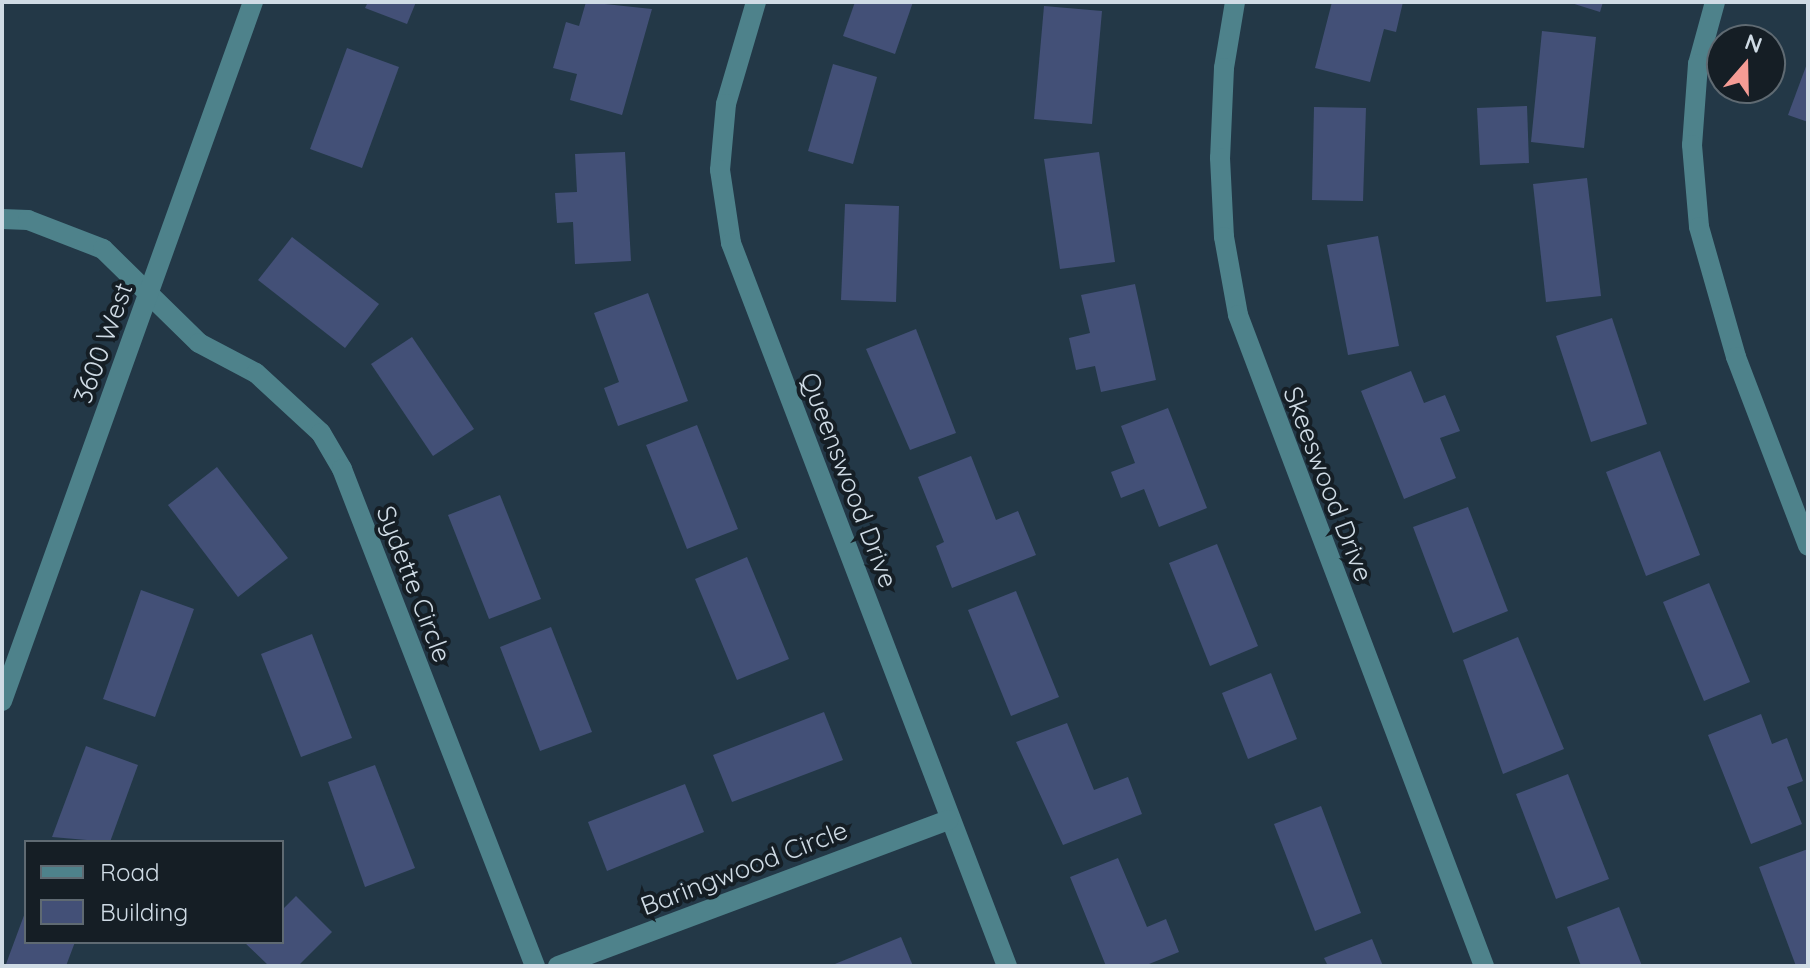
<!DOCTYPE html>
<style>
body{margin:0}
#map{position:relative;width:1810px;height:968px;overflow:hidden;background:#233847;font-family:Quicksand,sans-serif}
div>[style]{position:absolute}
.building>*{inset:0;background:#435077}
.minor>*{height:20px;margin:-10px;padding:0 10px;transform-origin:10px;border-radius:10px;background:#4e828b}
span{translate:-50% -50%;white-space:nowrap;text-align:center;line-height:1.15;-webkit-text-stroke:8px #151e25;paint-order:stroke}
.street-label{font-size:26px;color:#cfdbe5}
.frame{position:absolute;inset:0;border:4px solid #cfdbe5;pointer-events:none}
.legend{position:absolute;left:24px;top:840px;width:260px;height:104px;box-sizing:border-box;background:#151e25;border:2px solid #5f6a72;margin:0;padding:10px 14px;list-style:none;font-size:24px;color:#cfdbe5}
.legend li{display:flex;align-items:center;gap:16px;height:40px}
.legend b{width:40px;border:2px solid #5f6a72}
.north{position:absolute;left:1706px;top:24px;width:80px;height:80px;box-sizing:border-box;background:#151e25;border:2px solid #5f6a72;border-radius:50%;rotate:20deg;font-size:22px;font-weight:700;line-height:32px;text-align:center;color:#cfdbe5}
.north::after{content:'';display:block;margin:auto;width:28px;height:36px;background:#f59c95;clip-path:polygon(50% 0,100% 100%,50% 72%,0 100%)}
</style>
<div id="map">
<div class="building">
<div style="clip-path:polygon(368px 2px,416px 2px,407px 24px,365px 8px)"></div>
<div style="clip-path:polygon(586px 2px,652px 9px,622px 115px,570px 100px,577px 74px,553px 68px,566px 22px,579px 26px)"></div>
<div style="clip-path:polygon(855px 2px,913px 2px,895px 54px,843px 36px)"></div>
<div style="clip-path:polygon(1332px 2px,1403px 2px,1396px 32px,1384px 29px,1370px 82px,1315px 68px)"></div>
<div style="clip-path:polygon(1568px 2px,1603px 2px,1600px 12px)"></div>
<div style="clip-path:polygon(1044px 6px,1102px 11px,1092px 124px,1034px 119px)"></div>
<div style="clip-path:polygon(1542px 31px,1596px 37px,1584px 148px,1531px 142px)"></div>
<div style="clip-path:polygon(347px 48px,399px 67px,362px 168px,310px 149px)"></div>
<div style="clip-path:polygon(1808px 61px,1808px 122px,1788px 115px)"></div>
<div style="clip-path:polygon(833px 64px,877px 77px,853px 164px,808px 151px)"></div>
<div style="clip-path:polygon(1527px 106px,1529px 163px,1480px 165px,1477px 108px)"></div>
<div style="clip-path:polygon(1314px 107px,1366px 108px,1363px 201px,1312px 200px)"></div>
<div style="clip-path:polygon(625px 152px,631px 261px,575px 264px,573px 222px,557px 223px,555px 193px,577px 192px,575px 154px)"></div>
<div style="clip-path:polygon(1099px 152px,1115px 262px,1060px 269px,1044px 159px)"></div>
<div style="clip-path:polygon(1587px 178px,1601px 296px,1546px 302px,1533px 184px)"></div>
<div style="clip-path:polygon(845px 204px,899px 206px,896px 302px,841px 300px)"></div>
<div style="clip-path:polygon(1378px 236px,1399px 346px,1348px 355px,1327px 245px)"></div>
<div style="clip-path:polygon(292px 237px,379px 304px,345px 348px,258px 280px)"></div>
<div style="clip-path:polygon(1135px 284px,1156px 380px,1101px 392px,1095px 366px,1076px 370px,1069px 338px,1090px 333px,1081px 295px)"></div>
<div style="clip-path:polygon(648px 293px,688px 401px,618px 426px,604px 388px,619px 382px,594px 313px)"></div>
<div style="clip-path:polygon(1612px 318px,1647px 424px,1591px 442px,1556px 336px)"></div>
<div style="clip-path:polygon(916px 329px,956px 433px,910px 450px,866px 349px)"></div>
<div style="clip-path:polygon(412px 337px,474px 429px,433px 456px,371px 364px)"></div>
<div style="clip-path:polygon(1411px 371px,1424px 403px,1445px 395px,1460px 431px,1440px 438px,1456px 478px,1404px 499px,1361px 391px)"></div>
<div style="clip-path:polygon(1168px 408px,1207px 508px,1159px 527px,1144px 489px,1121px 498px,1111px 472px,1135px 463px,1121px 426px)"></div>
<div style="clip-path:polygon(697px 425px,738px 529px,687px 549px,646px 445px)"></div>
<div style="clip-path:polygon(1660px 451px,1700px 555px,1646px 576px,1606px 472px)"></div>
<div style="clip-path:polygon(971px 456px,996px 520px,1018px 511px,1036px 555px,952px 588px,936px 546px,944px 542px,918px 477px)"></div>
<div style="clip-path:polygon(217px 467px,288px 558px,238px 597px,168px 505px)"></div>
<div style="clip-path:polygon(500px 495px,541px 599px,489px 619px,448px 515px)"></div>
<div style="clip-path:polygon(1468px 507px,1508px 611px,1453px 633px,1413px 527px)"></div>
<div style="clip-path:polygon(1217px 544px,1258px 646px,1210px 666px,1169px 563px)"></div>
<div style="clip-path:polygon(747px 557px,789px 659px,737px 680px,695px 579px)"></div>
<div style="clip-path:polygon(1709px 583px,1750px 682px,1704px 701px,1663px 602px)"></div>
<div style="clip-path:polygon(141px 590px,194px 609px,155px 717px,103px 699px)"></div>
<div style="clip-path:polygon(1016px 591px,1059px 697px,1011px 716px,968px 610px)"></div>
<div style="clip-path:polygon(551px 627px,592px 732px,540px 751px,500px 647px)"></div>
<div style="clip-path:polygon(312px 634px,352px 738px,301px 757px,261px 654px)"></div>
<div style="clip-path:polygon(1518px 637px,1564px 749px,1503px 774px,1463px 660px)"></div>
<div style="clip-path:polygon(1271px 673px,1297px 739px,1248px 759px,1222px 693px)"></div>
<div style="clip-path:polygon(824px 712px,843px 760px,732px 802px,713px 755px)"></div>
<div style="clip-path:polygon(1761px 714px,1772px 744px,1787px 738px,1803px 781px,1787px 787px,1802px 824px,1751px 844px,1708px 735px)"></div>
<div style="clip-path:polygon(1067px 723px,1094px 790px,1128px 777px,1142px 814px,1063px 845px,1016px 742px)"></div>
<div style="clip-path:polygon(86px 746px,138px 765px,110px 842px,52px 837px)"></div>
<div style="clip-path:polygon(375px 765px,415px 868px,365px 887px,328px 782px)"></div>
<div style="clip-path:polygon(1568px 774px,1609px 879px,1556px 899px,1516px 794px)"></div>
<div style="clip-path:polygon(685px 784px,704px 832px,607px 871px,588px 822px)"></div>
<div style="clip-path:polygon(1321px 806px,1361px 913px,1315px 931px,1274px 824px)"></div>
<div style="clip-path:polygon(1808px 849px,1808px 966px,1796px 966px,1759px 867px)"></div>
<div style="clip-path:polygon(1118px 858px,1147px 927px,1166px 919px,1179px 952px,1144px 966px,1106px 966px,1070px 877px)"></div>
<div style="clip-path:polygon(296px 896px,332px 932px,298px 966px,269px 966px,244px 942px,282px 942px,282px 910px)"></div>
<div style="clip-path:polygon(1619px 907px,1642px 966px,1581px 966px,1567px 927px)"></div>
<div style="clip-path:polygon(26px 910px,26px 942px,75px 942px,66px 966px,6px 964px)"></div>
<div style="clip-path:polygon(901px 937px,913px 966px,830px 966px)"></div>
<div style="clip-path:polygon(1372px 939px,1383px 966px,1328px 966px,1324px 958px)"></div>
</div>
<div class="minor">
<div style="left:756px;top:2px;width:106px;rotate:106.4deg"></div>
<div style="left:726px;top:104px;width:66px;rotate:95.2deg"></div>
<div style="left:720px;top:170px;width:74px;rotate:81.4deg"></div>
<div style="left:731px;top:243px;width:774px;rotate:69.11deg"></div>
<div style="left:1235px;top:2px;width:67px;rotate:99.5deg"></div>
<div style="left:1224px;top:68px;width:90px;rotate:92.5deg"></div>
<div style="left:1220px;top:158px;width:79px;rotate:87.1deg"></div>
<div style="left:1224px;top:237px;width:79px;rotate:79.8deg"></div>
<div style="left:1238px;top:315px;width:696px;rotate:69.3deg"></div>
<div style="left:1715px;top:2px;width:64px;rotate:105.3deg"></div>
<div style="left:1698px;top:64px;width:81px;rotate:94.2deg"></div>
<div style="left:1692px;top:145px;width:82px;rotate:85.1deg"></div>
<div style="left:1699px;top:227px;width:135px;rotate:74.1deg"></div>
<div style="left:1736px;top:357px;width:202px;rotate:69.1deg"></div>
<div style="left:2px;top:219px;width:26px;rotate:2deg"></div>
<div style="left:28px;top:220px;width:80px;rotate:21.1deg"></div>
<div style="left:103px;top:249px;width:134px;rotate:44.4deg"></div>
<div style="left:199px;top:343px;width:64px;rotate:27.8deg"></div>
<div style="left:256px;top:373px;width:88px;rotate:42.7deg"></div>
<div style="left:321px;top:433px;width:42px;rotate:59.7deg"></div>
<div style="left:342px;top:469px;width:533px;rotate:68.78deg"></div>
<div style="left:2px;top:701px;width:743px;rotate:-70.25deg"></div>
<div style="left:558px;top:966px;width:417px;rotate:-20.5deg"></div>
</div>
<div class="street-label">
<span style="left:103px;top:343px;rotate:-70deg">3600 West</span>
<span style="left:849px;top:480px;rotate:69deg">Queenswood Drive</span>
<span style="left:1328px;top:484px;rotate:69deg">Skeeswood Drive</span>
<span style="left:414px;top:584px;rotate:69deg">Sydette Circle</span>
<span style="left:744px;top:868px;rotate:-21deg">Baringwood Circle</span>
</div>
<div class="frame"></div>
<ul class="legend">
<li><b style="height:10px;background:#4e828b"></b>Road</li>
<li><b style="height:22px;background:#435077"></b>Building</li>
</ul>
<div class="north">N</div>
</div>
